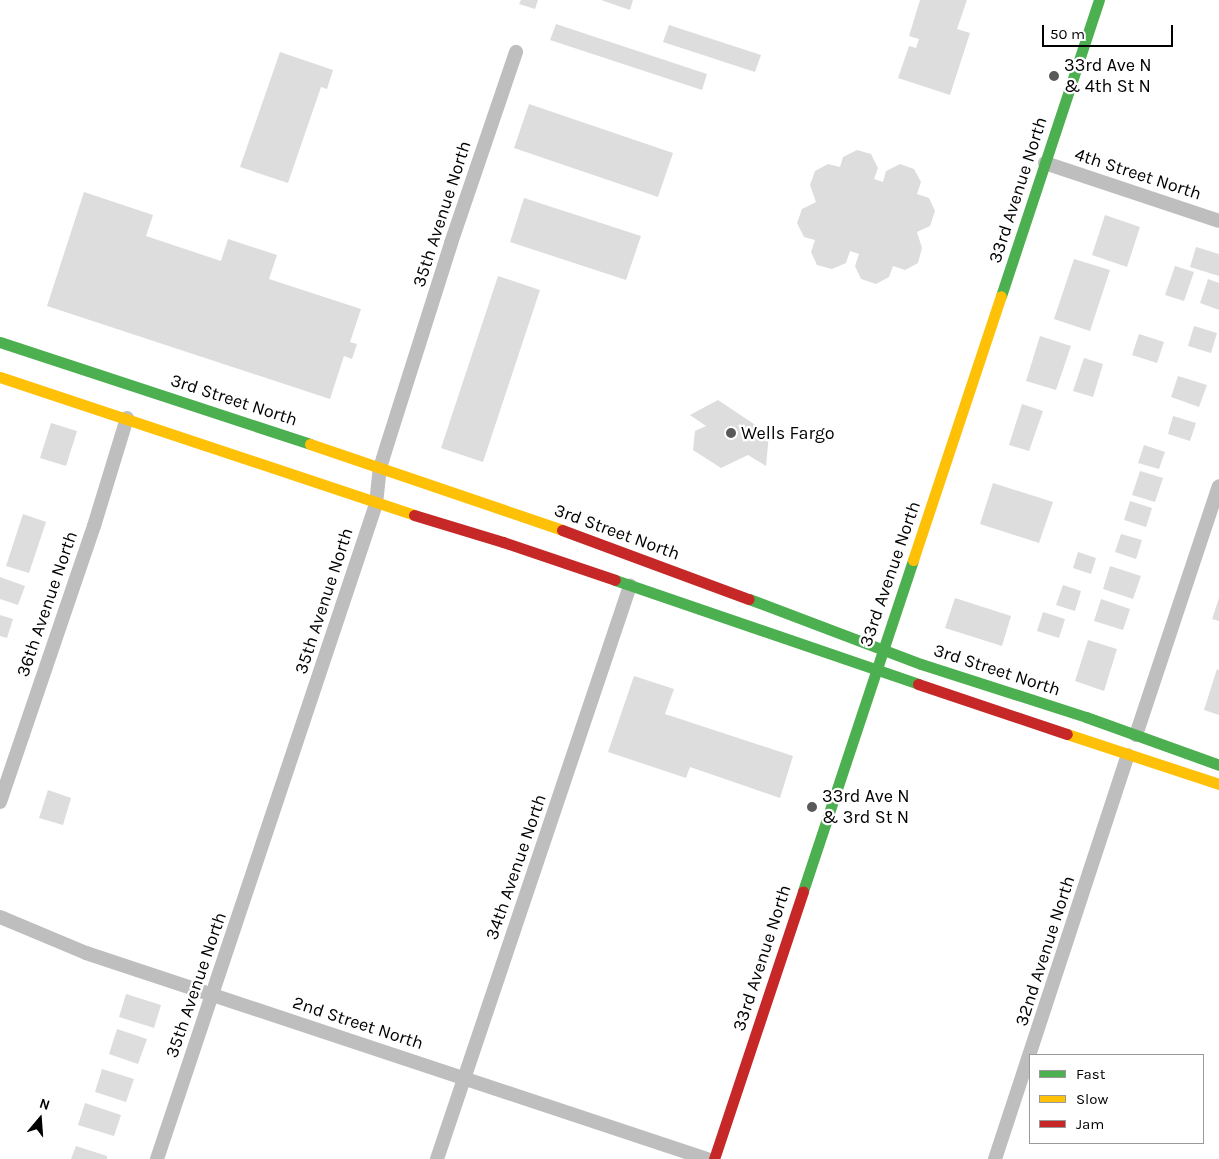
<!DOCTYPE html>
<style>
body{margin:0}
#map{position:relative;width:1219px;height:1159px;overflow:hidden;background:#fff;font-family:Karla,sans-serif}
div>[style]{position:absolute}
.building>*{inset:0;background:#ddd}
.street>*{height:14px;margin:-7px;padding:0 7px;transform-origin:7px;border-radius:7px;background:#bebebe}
.fast>*{height:11px;margin:-5.5px;padding:0 5.5px;transform-origin:5.5px;border-radius:5.5px;background:#4caf50}
.slow>*{height:11px;margin:-5.5px;padding:0 5.5px;transform-origin:5.5px;border-radius:5.5px;background:#ffc107}
.jam>*{height:11px;margin:-5.5px;padding:0 5.5px;transform-origin:5.5px;border-radius:5.5px;background:#c62828}
.dots>*{width:14px;height:14px;translate:-50% -50%;box-sizing:border-box;border:2px solid #fff;border-radius:50%}
span{translate:-50% -50%;white-space:nowrap;text-align:center;line-height:1.15;-webkit-text-stroke:4.5px #fff;paint-order:stroke}
.poi-label{font-size:18px;color:#000}
.left{translate:0 -50%;text-align:left}
.street-label{font-size:18px;color:#000}
.legend{position:absolute;left:1029px;top:1054px;width:175px;height:90px;box-sizing:border-box;background:#fff;border:1px solid #999;margin:0;padding:6px 9px;list-style:none;font-size:15px;color:#000}
.legend li{display:flex;align-items:center;gap:10px;height:25px}
.legend b{width:25px;border:1px solid #999}
.north{position:absolute;left:15px;top:1094px;width:50px;height:50px;-webkit-text-stroke:4px #fff;paint-order:stroke;rotate:18deg;font-size:14px;font-weight:700;line-height:20px;text-align:center;color:#000}
.north::after{content:'';display:block;margin:auto;width:18px;height:22px;background:#000;clip-path:polygon(50% 0,100% 100%,50% 72%,0 100%)}
.scale{position:absolute;left:1042px;top:25px;width:131px;height:22px;box-sizing:border-box;border:2px solid #000;border-top:0;padding-left:6px;font-size:15px;line-height:18px;white-space:nowrap;color:#000;-webkit-text-stroke:4px #fff;paint-order:stroke}
</style>
<div id="map">
<div class="building">
<div style="clip-path:polygon(521px 0,538px 0,535px 9px,519px 4px)"></div>
<div style="clip-path:polygon(601px 0,633px 0,630px 10px)"></div>
<div style="clip-path:polygon(920px 0,967px 0,957px 29px,970px 33px,950px 95px,898px 78px,909px 46px,916px 48px,919px 39px,909px 36px)"></div>
<div style="clip-path:polygon(556px 24px,707px 74px,702px 90px,550px 40px)"></div>
<div style="clip-path:polygon(669px 25px,761px 55px,755px 72px,663px 42px)"></div>
<div style="clip-path:polygon(280px 52px,333px 70px,327px 89px,321px 87px,288px 183px,240px 167px)"></div>
<div style="clip-path:polygon(529px 104px,673px 153px,658px 197px,514px 148px)"></div>
<div style="clip-path:polygon(857px 150px,871px 154px,878px 168px,874px 179px,883px 182px,886px 171px,900px 164px,914px 169px,921px 182px,917px 194px,929px 198px,935px 211px,930px 226px,917px 232px,922px 248px,918px 263px,905px 270px,893px 266px,889px 277px,876px 284px,861px 279px,855px 266px,859px 254px,850px 251px,846px 263px,832px 269px,817px 265px,811px 252px,815px 240px,804px 237px,797px 223px,802px 209px,816px 202px,810px 185px,815px 171px,828px 164px,840px 167px,843px 157px)"></div>
<div style="clip-path:polygon(84px 192px,153px 215px,146px 236px,221px 261px,228px 239px,277px 255px,269px 279px,361px 309px,350px 342px,357px 344px,352px 359px,344px 356px,330px 399px,47px 306px)"></div>
<div style="clip-path:polygon(524px 198px,641px 236px,626px 280px,510px 242px)"></div>
<div style="clip-path:polygon(1105px 215px,1140px 227px,1127px 267px,1092px 255px)"></div>
<div style="clip-path:polygon(1196px 247px,1219px 254px,1219px 276px,1190px 267px)"></div>
<div style="clip-path:polygon(1074px 259px,1110px 270px,1090px 331px,1054px 319px)"></div>
<div style="clip-path:polygon(1175px 266px,1194px 272px,1184px 301px,1165px 295px)"></div>
<div style="clip-path:polygon(498px 276px,540px 290px,483px 462px,441px 448px)"></div>
<div style="clip-path:polygon(1208px 279px,1219px 283px,1219px 310px,1200px 303px)"></div>
<div style="clip-path:polygon(1194px 326px,1217px 333px,1211px 353px,1188px 346px)"></div>
<div style="clip-path:polygon(1139px 334px,1164px 342px,1157px 363px,1132px 355px)"></div>
<div style="clip-path:polygon(1040px 336px,1071px 346px,1056px 390px,1026px 381px)"></div>
<div style="clip-path:polygon(1084px 358px,1103px 364px,1093px 397px,1073px 391px)"></div>
<div style="clip-path:polygon(1178px 376px,1207px 385px,1199px 407px,1171px 397px)"></div>
<div style="clip-path:polygon(718px 400px,769px 434px,766px 466px,748px 455px,721px 468px,693px 450px,695px 431px,706px 426px,690px 415px)"></div>
<div style="clip-path:polygon(1022px 404px,1043px 411px,1029px 451px,1009px 445px)"></div>
<div style="clip-path:polygon(1173px 416px,1196px 423px,1190px 441px,1168px 434px)"></div>
<div style="clip-path:polygon(51px 423px,77px 431px,66px 466px,40px 458px)"></div>
<div style="clip-path:polygon(1144px 445px,1165px 452px,1159px 469px,1138px 463px)"></div>
<div style="clip-path:polygon(1140px 471px,1163px 478px,1155px 502px,1132px 495px)"></div>
<div style="clip-path:polygon(993px 483px,1053px 502px,1039px 543px,980px 524px)"></div>
<div style="clip-path:polygon(1130px 501px,1152px 508px,1146px 527px,1124px 520px)"></div>
<div style="clip-path:polygon(23px 514px,46px 522px,29px 573px,6px 566px)"></div>
<div style="clip-path:polygon(1121px 534px,1142px 540px,1136px 559px,1115px 552px)"></div>
<div style="clip-path:polygon(1078px 552px,1096px 558px,1091px 574px,1073px 568px)"></div>
<div style="clip-path:polygon(1110px 566px,1141px 576px,1133px 599px,1103px 589px)"></div>
<div style="clip-path:polygon(0 577px,25px 586px,18px 605px,0 599px)"></div>
<div style="clip-path:polygon(1063px 585px,1081px 591px,1075px 611px,1056px 605px)"></div>
<div style="clip-path:polygon(955px 598px,1011px 616px,1002px 646px,945px 628px)"></div>
<div style="clip-path:polygon(1219px 598px,1219px 621px,1212px 619px)"></div>
<div style="clip-path:polygon(1101px 599px,1130px 609px,1123px 630px,1094px 621px)"></div>
<div style="clip-path:polygon(1043px 612px,1065px 619px,1059px 638px,1037px 631px)"></div>
<div style="clip-path:polygon(0 615px,13px 619px,7px 638px,0 636px)"></div>
<div style="clip-path:polygon(1088px 640px,1117px 649px,1104px 691px,1075px 681px)"></div>
<div style="clip-path:polygon(1217px 669px,1219px 670px,1219px 715px,1204px 710px)"></div>
<div style="clip-path:polygon(634px 676px,674px 689px,665px 714px,793px 756px,780px 798px,690px 767px,686px 778px,608px 752px)"></div>
<div style="clip-path:polygon(48px 790px,71px 798px,63px 825px,39px 818px)"></div>
<div style="clip-path:polygon(126px 994px,161px 1005px,154px 1028px,119px 1017px)"></div>
<div style="clip-path:polygon(117px 1029px,147px 1039px,138px 1064px,109px 1054px)"></div>
<div style="clip-path:polygon(102px 1069px,134px 1079px,126px 1102px,95px 1092px)"></div>
<div style="clip-path:polygon(85px 1103px,121px 1115px,114px 1136px,78px 1125px)"></div>
<div style="clip-path:polygon(76px 1146px,107px 1156px,107px 1159px,71px 1159px)"></div>
</div>
<div class="street">
<div style="left:1045px;top:163px;width:183px;rotate:18.4deg"></div>
<div style="left:1136px;top:735px;width:262px;rotate:-71.6deg"></div>
<div style="left:0;top:802px;width:292px;rotate:-71.2deg"></div>
<div style="left:94px;top:526px;width:113px;rotate:-73deg"></div>
<div style="left:0;top:917px;width:93px;rotate:22.7deg"></div>
<div style="left:86px;top:953px;width:654px;rotate:18.35deg"></div>
<div style="left:157px;top:1159px;width:691px;rotate:-71.51deg"></div>
<div style="left:376px;top:504px;width:36px;rotate:-84deg"></div>
<div style="left:380px;top:468px;width:27px;rotate:-73deg"></div>
<div style="left:388px;top:442px;width:209px;rotate:-72.4deg"></div>
<div style="left:451px;top:243px;width:202px;rotate:-71.2deg"></div>
<div style="left:437px;top:1159px;width:605px;rotate:-71.39deg"></div>
<div style="left:995px;top:1159px;width:425px;rotate:-71.8deg"></div>
</div>
<div class="fast">
<div style="left:1001px;top:296px;width:312px;rotate:-71.7deg"></div>
<div style="left:0;top:342px;width:326px;rotate:18.2deg"></div>
<div style="left:615px;top:580px;width:320px;rotate:18.9deg"></div>
<div style="left:749px;top:599px;width:184px;rotate:20.7deg"></div>
<div style="left:921px;top:664px;width:173px;rotate:17.8deg"></div>
<div style="left:1086px;top:717px;width:141px;rotate:19.8deg"></div>
<div style="left:803px;top:891px;width:349px;rotate:-71.6deg"></div>
</div>
<div class="slow">
<div style="left:0;top:377px;width:436px;rotate:18.4deg"></div>
<div style="left:310px;top:444px;width:266px;rotate:18.8deg"></div>
<div style="left:913px;top:560px;width:278px;rotate:-71.6deg"></div>
<div style="left:1067px;top:734px;width:160px;rotate:18.2deg"></div>
</div>
<div class="jam">
<div style="left:414px;top:515px;width:93px;rotate:16.9deg"></div>
<div style="left:503px;top:542px;width:118px;rotate:18.7deg"></div>
<div style="left:562px;top:530px;width:199px;rotate:20.3deg"></div>
<div style="left:918px;top:684px;width:157px;rotate:18.6deg"></div>
<div style="left:714px;top:1159px;width:282px;rotate:-71.6deg"></div>
</div>
<div class="dots">
<div style="left:1054px;top:76px;background:#595959"></div>
<div style="left:731px;top:433px;background:#595959"></div>
<div style="left:812px;top:807px;background:#595959"></div>
</div>
<div class="poi-label">
<span class="left" style="left:1064px;top:76px">33rd Ave N<br>&amp; 4th St N</span>
<span class="left" style="left:741px;top:433px">Wells Fargo</span>
<span class="left" style="left:822px;top:807px">33rd Ave N<br>&amp; 3rd St N</span>
</div>
<div class="street-label">
<span style="left:1138px;top:174px;rotate:18deg">4th Street North</span>
<span style="left:1018px;top:190px;rotate:-72deg">33rd Avenue North</span>
<span style="left:442px;top:214px;rotate:-72deg">35th Avenue North</span>
<span style="left:234px;top:400px;rotate:18deg">3rd Street North</span>
<span style="left:617px;top:532px;rotate:20deg">3rd Street North</span>
<span style="left:890px;top:574px;rotate:-71deg">33rd Avenue North</span>
<span style="left:324px;top:601px;rotate:-72deg">35th Avenue North</span>
<span style="left:47px;top:604px;rotate:-71deg">36th Avenue North</span>
<span style="left:997px;top:670px;rotate:18deg">3rd Street North</span>
<span style="left:516px;top:867px;rotate:-71deg">34th Avenue North</span>
<span style="left:1045px;top:951px;rotate:-72deg">32nd Avenue North</span>
<span style="left:762px;top:958px;rotate:-72deg">33rd Avenue North</span>
<span style="left:196px;top:985px;rotate:-71deg">35th Avenue North</span>
<span style="left:358px;top:1023px;rotate:18deg">2nd Street North</span>
</div>
<ul class="legend">
<li><b style="height:6px;background:#4caf50"></b>Fast</li>
<li><b style="height:6px;background:#ffc107"></b>Slow</li>
<li><b style="height:6px;background:#c62828"></b>Jam</li>
</ul>
<div class="north">N</div>
<div class="scale">50 m</div>
</div>
